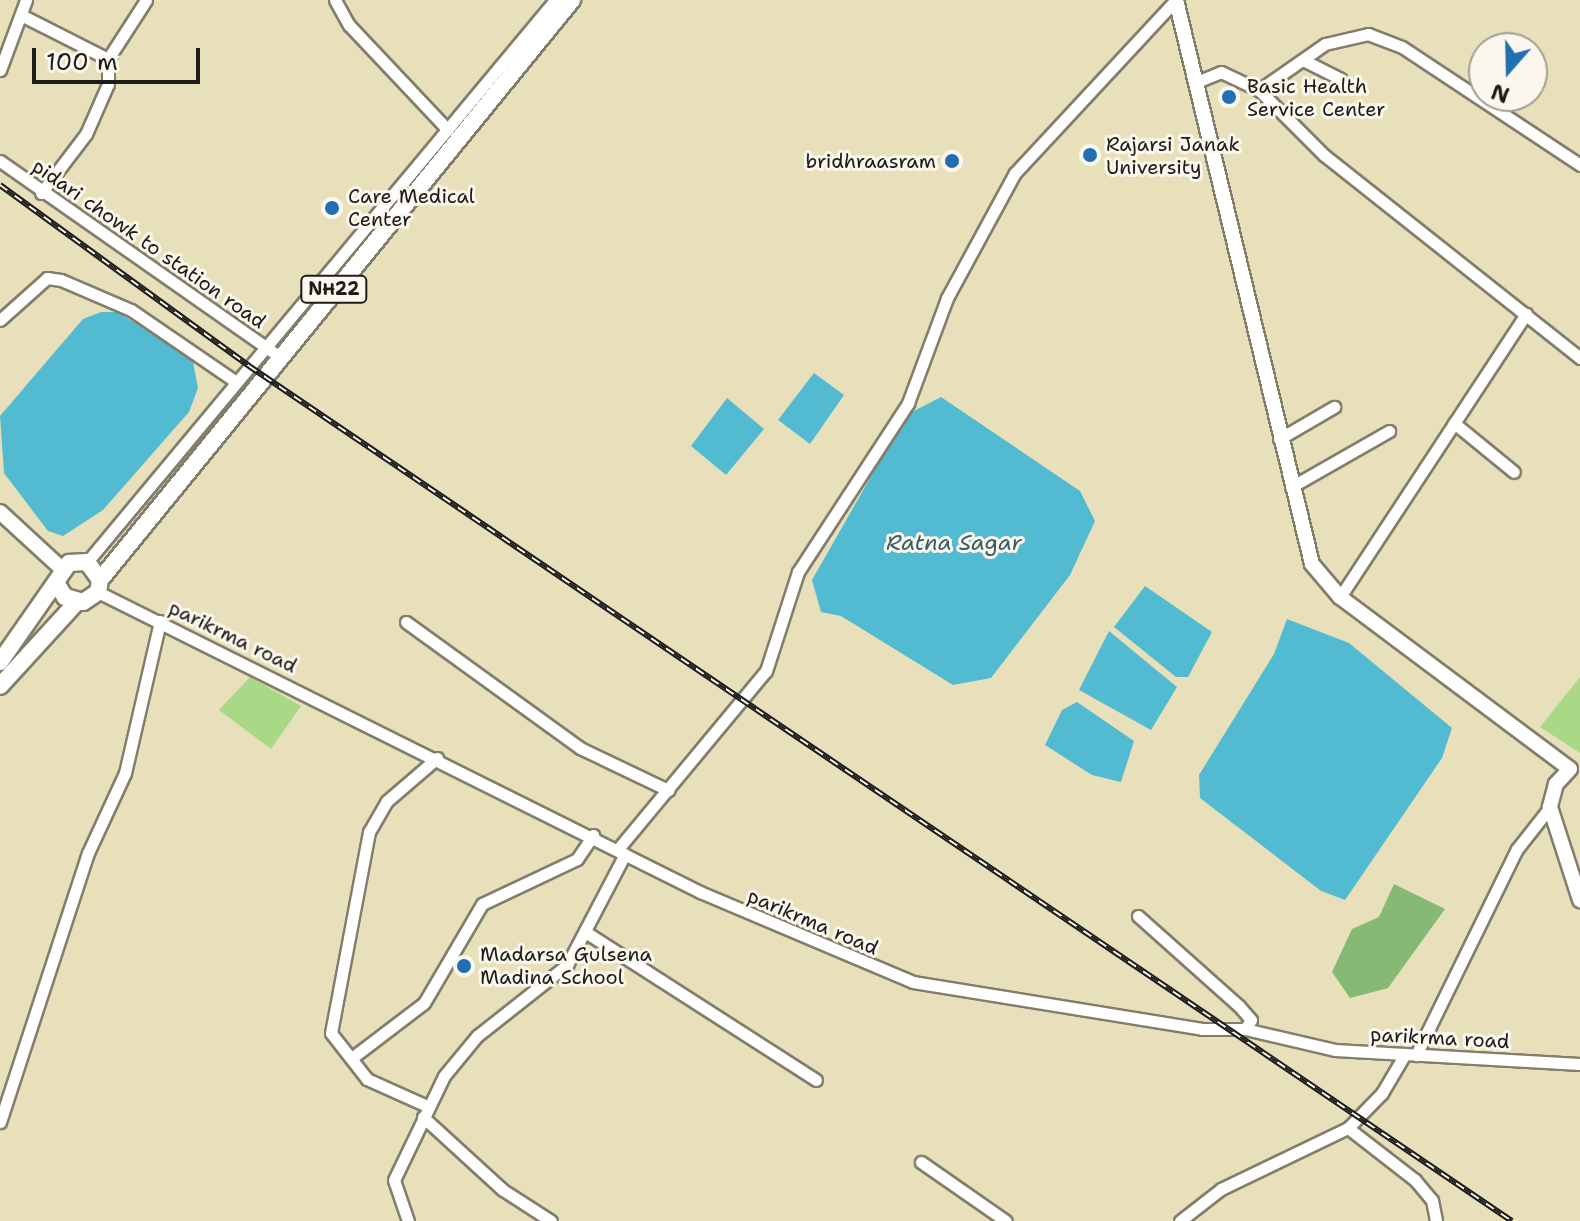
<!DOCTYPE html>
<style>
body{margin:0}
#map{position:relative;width:1580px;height:1221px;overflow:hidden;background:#e7e0ba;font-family:"Shantell Sans",sans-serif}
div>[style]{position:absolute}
.green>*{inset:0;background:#a9d986}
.forest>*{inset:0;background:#86b973}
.water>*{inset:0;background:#53bbd1}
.roads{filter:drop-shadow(2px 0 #827e6b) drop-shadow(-2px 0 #827e6b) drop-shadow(0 2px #827e6b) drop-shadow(0 -2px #827e6b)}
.minor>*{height:11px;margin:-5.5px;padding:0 5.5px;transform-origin:5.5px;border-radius:5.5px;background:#fff}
.major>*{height:14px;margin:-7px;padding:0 7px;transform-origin:7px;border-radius:7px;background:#fff}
.highway>*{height:16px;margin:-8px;padding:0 8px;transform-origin:8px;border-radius:8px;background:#fff}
.rail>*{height:6px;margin-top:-3px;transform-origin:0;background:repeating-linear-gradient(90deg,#fbf7ec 0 9px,#1c1c1c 0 18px);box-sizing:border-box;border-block:2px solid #1c1c1c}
.dots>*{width:22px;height:22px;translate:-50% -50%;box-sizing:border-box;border:4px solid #fbf7ec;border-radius:50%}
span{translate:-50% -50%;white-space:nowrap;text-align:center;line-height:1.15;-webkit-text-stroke:6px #fbf7ec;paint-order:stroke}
.shield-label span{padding:2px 6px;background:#fbf7ec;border:2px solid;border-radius:6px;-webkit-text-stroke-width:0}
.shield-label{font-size:18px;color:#1c1c1c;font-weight:700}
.poi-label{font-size:20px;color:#1c1c1c}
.left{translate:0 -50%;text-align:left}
.right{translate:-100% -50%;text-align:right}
.street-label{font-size:20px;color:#1c1c1c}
.water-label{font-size:22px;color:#325c64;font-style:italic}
.north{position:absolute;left:1468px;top:32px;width:80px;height:80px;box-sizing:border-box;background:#fbf7ec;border:2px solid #a29f99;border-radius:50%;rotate:200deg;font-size:22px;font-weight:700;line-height:32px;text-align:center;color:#1c1c1c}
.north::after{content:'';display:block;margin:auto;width:28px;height:36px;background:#1f6fb2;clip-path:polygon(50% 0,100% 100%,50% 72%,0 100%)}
.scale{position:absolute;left:32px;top:48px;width:168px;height:36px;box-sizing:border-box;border:4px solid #1c1c1c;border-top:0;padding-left:10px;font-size:24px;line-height:28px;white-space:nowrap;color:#1c1c1c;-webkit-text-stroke:6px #fbf7ec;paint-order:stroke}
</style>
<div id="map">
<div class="green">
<div style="clip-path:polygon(250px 677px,301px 706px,271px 749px,219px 710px)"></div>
<div style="clip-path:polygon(1580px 677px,1580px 753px,1540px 727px)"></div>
</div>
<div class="forest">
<div style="clip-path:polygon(1394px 884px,1445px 909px,1388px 988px,1350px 998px,1332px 972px,1352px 929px,1379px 917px)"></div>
</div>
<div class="water">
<div style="clip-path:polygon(101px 312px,117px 312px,192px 357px,198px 388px,189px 412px,103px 510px,63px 536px,48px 531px,4px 473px,0 416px,83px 319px)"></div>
<div style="clip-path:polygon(814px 373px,844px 395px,810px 444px,778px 420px)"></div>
<div style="clip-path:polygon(941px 397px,1080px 491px,1095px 521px,1070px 575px,991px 678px,953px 685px,841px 616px,821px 612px,812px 580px,906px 415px)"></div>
<div style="clip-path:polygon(727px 398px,764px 429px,726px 475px,691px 446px)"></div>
<div style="clip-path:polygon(1145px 586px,1212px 632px,1188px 677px,1176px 677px,1114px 627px)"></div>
<div style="clip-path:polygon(1287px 619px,1349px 643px,1452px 728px,1442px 758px,1345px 900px,1321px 891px,1200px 798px,1199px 775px,1274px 654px)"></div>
<div style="clip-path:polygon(1109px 631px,1177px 687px,1151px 730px,1079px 690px)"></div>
<div style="clip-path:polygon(1077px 702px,1134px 741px,1121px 782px,1092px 775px,1045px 745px,1062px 710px)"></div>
</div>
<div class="roads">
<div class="minor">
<div style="left:335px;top:0;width:29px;rotate:61deg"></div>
<div style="left:349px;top:25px;width:144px;rotate:46.7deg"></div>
<div style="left:23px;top:16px;width:95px;rotate:26.8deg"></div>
<div style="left:1303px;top:60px;width:42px;rotate:26.6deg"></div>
<div style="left:0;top:70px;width:75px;rotate:-69.6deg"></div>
<div style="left:1194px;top:83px;width:29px;rotate:-22deg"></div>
<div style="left:1221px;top:72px;width:42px;rotate:25.3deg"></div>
<div style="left:1259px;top:90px;width:80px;rotate:-34.9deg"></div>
<div style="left:1325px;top:44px;width:44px;rotate:-13.1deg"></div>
<div style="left:1368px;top:34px;width:36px;rotate:21deg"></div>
<div style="left:1402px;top:47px;width:214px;rotate:33.5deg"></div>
<div style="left:1259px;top:90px;width:92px;rotate:45deg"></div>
<div style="left:1324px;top:155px;width:327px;rotate:38.4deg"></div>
<div style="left:0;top:161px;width:340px;rotate:35deg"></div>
<div style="left:41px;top:193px;width:74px;rotate:-52.7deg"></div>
<div style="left:86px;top:134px;width:55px;rotate:-66.3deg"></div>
<div style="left:108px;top:84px;width:25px;rotate:-90deg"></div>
<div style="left:108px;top:59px;width:70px;rotate:-57.2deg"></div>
<div style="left:0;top:320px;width:63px;rotate:-41.8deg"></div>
<div style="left:47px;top:278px;width:14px;rotate:8deg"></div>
<div style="left:61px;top:280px;width:76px;rotate:23.2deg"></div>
<div style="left:131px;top:310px;width:127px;rotate:34.4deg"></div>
<div style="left:1454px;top:423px;width:77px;rotate:39.2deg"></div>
<div style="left:1279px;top:439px;width:64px;rotate:-30.2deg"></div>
<div style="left:1291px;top:487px;width:113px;rotate:-29.7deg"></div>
<div style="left:87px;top:562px;width:731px;rotate:-50.21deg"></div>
<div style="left:98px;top:592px;width:673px;rotate:26.49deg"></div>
<div style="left:700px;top:892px;width:231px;rotate:22.9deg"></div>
<div style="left:913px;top:982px;width:293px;rotate:9.2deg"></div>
<div style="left:1202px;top:1029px;width:43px"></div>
<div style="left:1245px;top:1029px;width:92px;rotate:13.1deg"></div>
<div style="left:1335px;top:1050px;width:245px;rotate:3.3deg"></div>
<div style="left:1340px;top:597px;width:339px;rotate:-56.7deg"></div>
<div style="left:406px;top:622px;width:215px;rotate:35.9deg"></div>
<div style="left:580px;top:748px;width:98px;rotate:25.5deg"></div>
<div style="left:618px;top:849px;width:231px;rotate:-50.3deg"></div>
<div style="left:766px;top:671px;width:104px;rotate:-72.1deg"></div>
<div style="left:798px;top:572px;width:202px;rotate:-56.9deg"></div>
<div style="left:908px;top:403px;width:112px;rotate:-69.6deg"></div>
<div style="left:947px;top:298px;width:142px;rotate:-61.5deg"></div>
<div style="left:1015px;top:173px;width:236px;rotate:-47.1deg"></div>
<div style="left:1138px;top:916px;width:135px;rotate:41.7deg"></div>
<div style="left:1239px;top:1006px;width:18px;rotate:49deg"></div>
<div style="left:1251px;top:1020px;width:11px;rotate:124deg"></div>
<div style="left:587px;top:933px;width:272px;rotate:32.7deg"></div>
<div style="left:1416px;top:1055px;width:229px;rotate:-63.9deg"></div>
<div style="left:1517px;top:849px;width:53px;rotate:-51.8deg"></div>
<div style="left:353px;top:1057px;width:89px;rotate:-37.3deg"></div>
<div style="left:424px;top:1003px;width:115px;rotate:-59.6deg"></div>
<div style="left:482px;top:904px;width:105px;rotate:-25.3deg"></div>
<div style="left:577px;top:859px;width:29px;rotate:-56deg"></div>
<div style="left:427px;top:1106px;width:66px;rotate:-155.8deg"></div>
<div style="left:367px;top:1079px;width:58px;rotate:-128deg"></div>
<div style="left:331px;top:1033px;width:205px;rotate:-79.3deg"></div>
<div style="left:369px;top:832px;width:36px;rotate:-60deg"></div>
<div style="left:387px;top:801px;width:66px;rotate:-40.7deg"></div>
<div style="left:423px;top:1117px;width:108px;rotate:42.4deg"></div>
<div style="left:503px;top:1190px;width:57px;rotate:32.9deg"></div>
<div style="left:0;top:1122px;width:283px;rotate:-71.9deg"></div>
<div style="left:88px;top:853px;width:88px;rotate:-65.2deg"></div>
<div style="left:125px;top:773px;width:156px;rotate:-77deg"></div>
<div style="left:1348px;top:1128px;width:85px;rotate:37.8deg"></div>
<div style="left:1415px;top:1180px;width:26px;rotate:50deg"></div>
<div style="left:1432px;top:1200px;width:21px;rotate:79deg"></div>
<div style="left:921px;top:1162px;width:103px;rotate:34.8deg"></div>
<div style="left:408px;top:1221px;width:43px;rotate:-108.9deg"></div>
<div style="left:394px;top:1180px;width:115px;rotate:-64.3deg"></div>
<div style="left:444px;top:1076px;width:52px;rotate:-50.5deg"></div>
<div style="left:477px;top:1036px;width:115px;rotate:-38.3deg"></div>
<div style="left:567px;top:965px;width:125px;rotate:-62.4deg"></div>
<div style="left:1180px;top:1221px;width:52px;rotate:-38deg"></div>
<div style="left:1221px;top:1189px;width:141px;rotate:-25.7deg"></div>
<div style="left:1348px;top:1128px;width:49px;rotate:-45.8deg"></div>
<div style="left:1382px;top:1093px;width:45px;rotate:-59.5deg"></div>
</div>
<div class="major">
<div style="left:1176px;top:0;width:580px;rotate:76.44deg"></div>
<div style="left:1312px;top:564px;width:43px;rotate:49.7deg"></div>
<div style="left:1340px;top:597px;width:287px;rotate:36.8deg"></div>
<div style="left:1570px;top:769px;width:21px;rotate:133deg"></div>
<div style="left:1556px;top:784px;width:24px;rotate:105deg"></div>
<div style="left:1550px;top:807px;width:98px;rotate:72.1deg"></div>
<div style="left:0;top:512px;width:84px;rotate:42.6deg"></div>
</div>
<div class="highway">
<div style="left:100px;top:580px;width:748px;rotate:-50.86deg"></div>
<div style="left:0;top:662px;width:121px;rotate:-55.1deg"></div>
<div style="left:69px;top:563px;width:18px;rotate:-3deg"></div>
<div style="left:87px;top:562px;width:22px;rotate:54deg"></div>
<div style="left:100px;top:580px;width:12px;rotate:99deg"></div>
<div style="left:98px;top:592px;width:18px;rotate:146deg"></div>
<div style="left:83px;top:602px;width:19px;rotate:-164deg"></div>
<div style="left:65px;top:597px;width:13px;rotate:-122deg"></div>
<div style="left:0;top:686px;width:114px;rotate:-47.5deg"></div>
</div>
</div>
<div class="rail">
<div style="left:0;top:185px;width:308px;rotate:36deg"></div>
<div style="left:249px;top:366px;width:1525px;rotate:34.1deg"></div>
</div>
<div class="dots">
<div style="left:1229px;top:97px;background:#1f6fb2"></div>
<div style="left:1090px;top:155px;background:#1f6fb2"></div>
<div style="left:952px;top:161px;background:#1f6fb2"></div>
<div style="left:332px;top:208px;background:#1f6fb2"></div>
<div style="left:464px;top:966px;background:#1f6fb2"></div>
</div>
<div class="shield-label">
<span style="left:334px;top:289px">NH22</span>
</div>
<div class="poi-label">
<span class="left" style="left:1247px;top:98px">Basic Health<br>Service Center</span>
<span class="left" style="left:1106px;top:156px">Rajarsi Janak<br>University</span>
<span class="right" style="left:936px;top:161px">bridhraasram</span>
<span class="left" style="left:348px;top:208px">Care Medical<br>Center</span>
<span class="left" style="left:480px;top:966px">Madarsa Gulsena<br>Madina School</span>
</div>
<div class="street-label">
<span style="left:149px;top:244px;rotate:35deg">pidari chowk to station road</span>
<span style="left:233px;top:637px;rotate:26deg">parikrma road</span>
<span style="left:813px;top:922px;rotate:23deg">parikrma road</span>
<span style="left:1440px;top:1038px;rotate:3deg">parikrma road</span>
</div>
<div class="water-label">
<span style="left:954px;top:543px">Ratna Sagar</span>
</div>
<div class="north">N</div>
<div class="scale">100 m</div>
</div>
